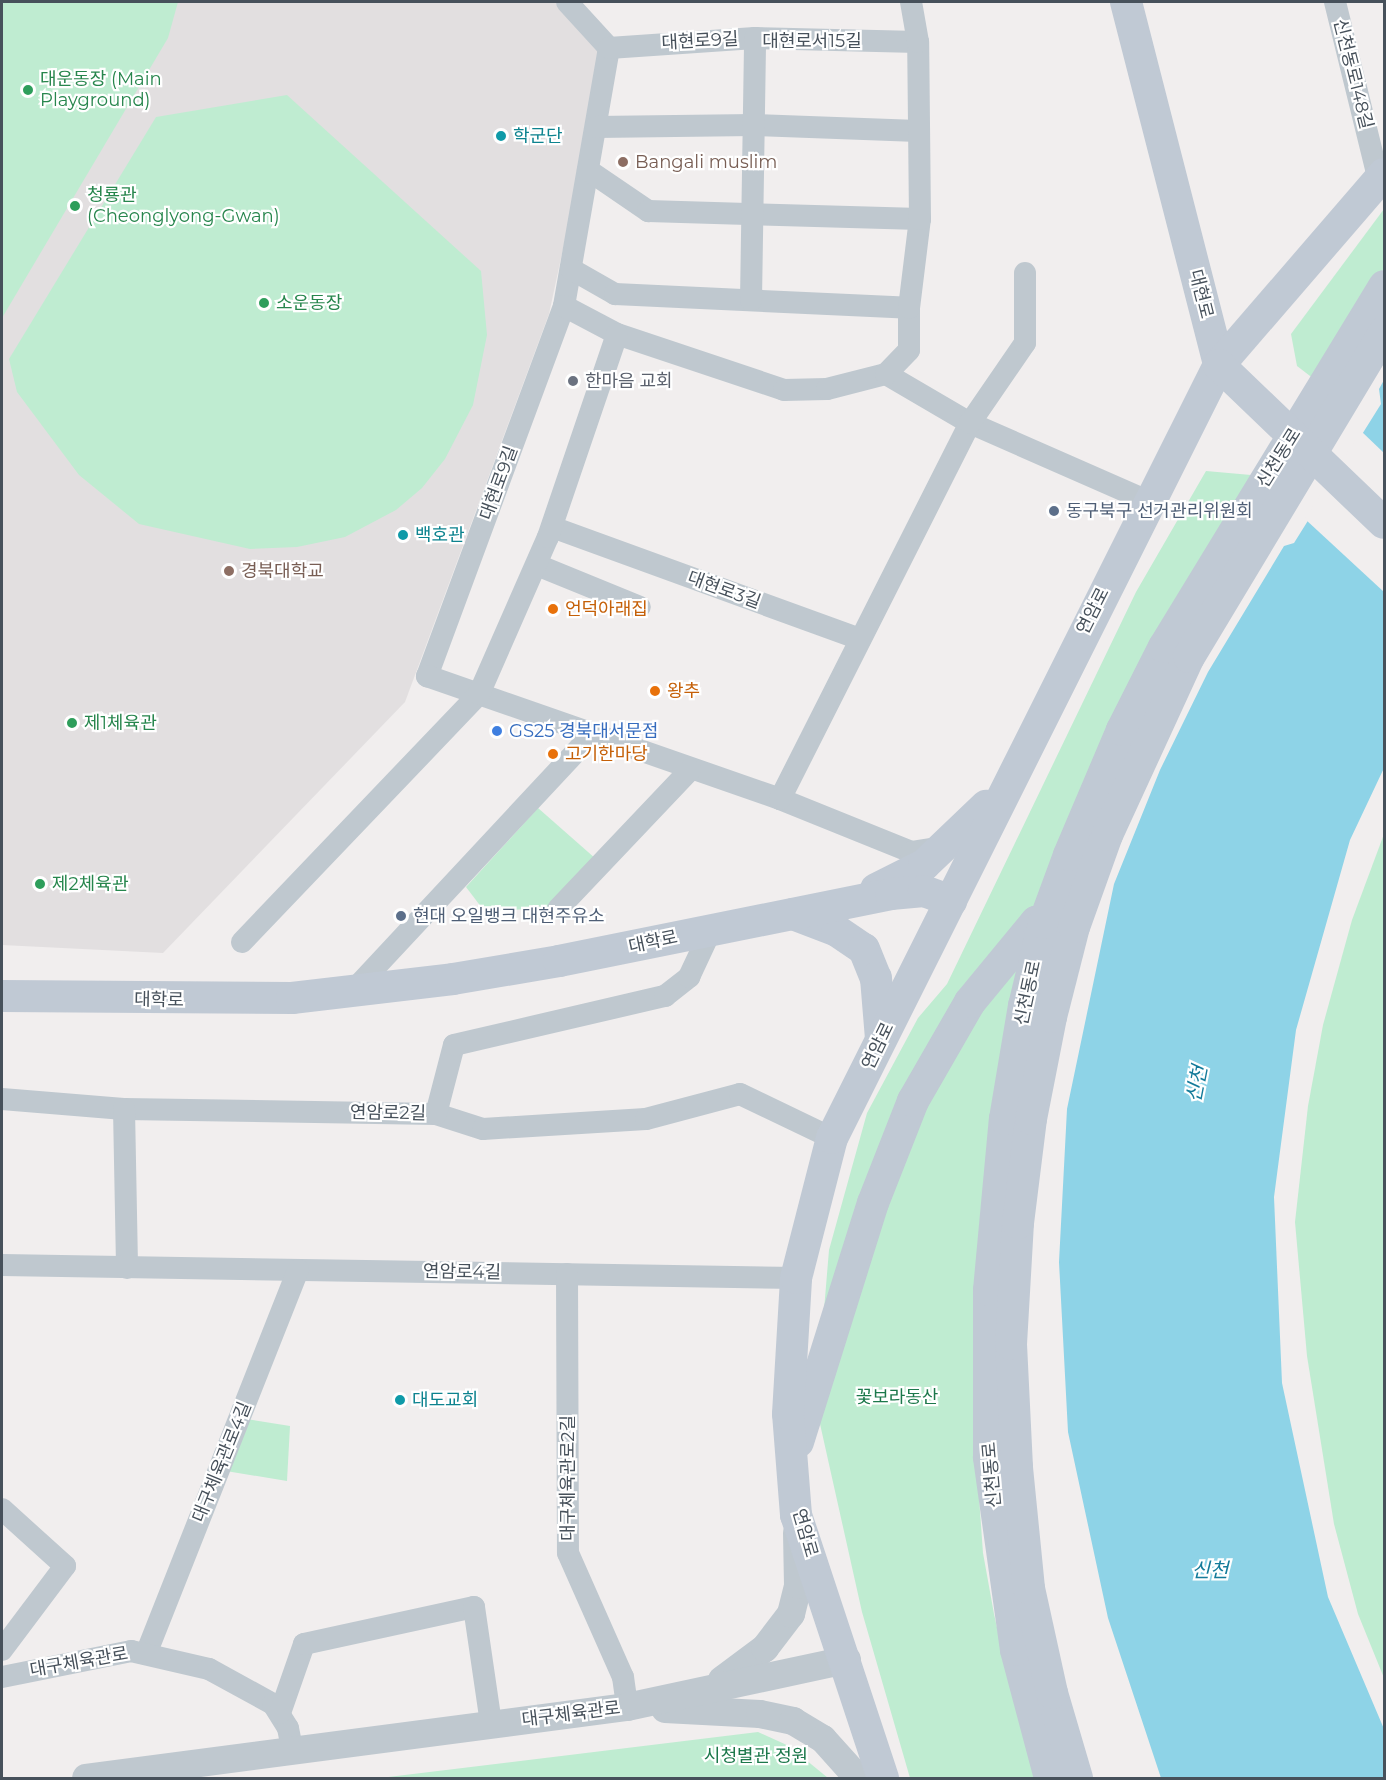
<!DOCTYPE html>
<meta charset="utf-8">
<style>
body{margin:0}
#map{position:relative;width:1386px;height:1780px;overflow:hidden;background:#f1eeee;font-family:Montserrat,"Noto Sans KR",sans-serif}
div>[style]{position:absolute}
.education>*{inset:0;background:#e2dfe0}
.green>*{inset:0;background:#bfecd1}
.water>*{inset:0;background:#8ed3e7}
.pier>*{inset:0;background:#f1eeee}
.minor>*{height:22px;margin:-11px;padding:0 11px;transform-origin:11px;border-radius:11px;background:#bfc8cf}
.tertiary>*{height:28px;margin:-14px;padding:0 14px;transform-origin:14px;border-radius:14px;background:#bfc8cf}
.secondary>*{height:32px;margin:-16px;padding:0 16px;transform-origin:16px;border-radius:16px;background:#c0c9d4}
.secondary-bridge>*{height:32px;margin:-16px;padding:0 16px;transform-origin:16px;border-radius:16px;background:#c0c9d4}
.dots>*{width:16px;height:16px;translate:-50% -50%;box-sizing:border-box;border:3px solid #fff;border-radius:50%}
span{translate:-50% -50%;white-space:nowrap;text-align:center;line-height:1.15;-webkit-text-stroke:4.5px #fff;paint-order:stroke}
.street-label{font-size:18px;color:#47515b}
.leisure-label{font-size:18px;color:#27864d}
.left{translate:0 -50%;text-align:left}
.culture-label{font-size:18px;color:#0d838f}
.education-label{font-size:18px;color:#785e54}
.worship-label{font-size:18px;color:#5b616d}
.service-label{font-size:18px;color:#4e5e75}
.food-label{font-size:18px;color:#c56008}
.shop-label{font-size:18px;color:#366cbe}
.park-label{font-size:18px;color:#1c784b}
.water-label{font-size:20px;color:#147b9a;font-style:italic}
.frame{position:absolute;inset:0;border:3px solid #47515b;pointer-events:none}
</style>
<div id="map">
<div class="education">
<div style="clip-path:polygon(2px 2px,560px 2px,606px 49px,549px 314px,405px 702px,163px 953px,2px 945px)"></div>
</div>
<div class="green">
<div style="clip-path:polygon(2px 2px,178px 2px,168px 38px,2px 318px)"></div>
<div style="clip-path:polygon(287px 95px,481px 271px,487px 335px,473px 405px,445px 459px,422px 488px,396px 510px,345px 537px,297px 547px,250px 549px,139px 524px,79px 475px,17px 392px,9px 359px,156px 117px)"></div>
<div style="clip-path:polygon(1384px 209px,1384px 268px,1314px 379px,1297px 366px,1291px 334px)"></div>
<div style="clip-path:polygon(1206px 471px,1251px 475px,1096px 765px,975px 1441px,983px 1553px,994px 1614px,1010px 1686px,1043px 1778px,910px 1778px,862px 1612px,816px 1406px,829px 1250px,867px 1113px,918px 1018px,947px 984px,1136px 592px)"></div>
<div style="clip-path:polygon(538px 808px,596px 859px,554px 907px,485px 912px,466px 887px)"></div>
<div style="clip-path:polygon(1384px 834px,1384px 1678px,1358px 1614px,1334px 1524px,1307px 1356px,1295px 1222px,1308px 1106px,1323px 1025px,1352px 920px)"></div>
<div style="clip-path:polygon(246px 1419px,290px 1426px,287px 1481px,226px 1471px)"></div>
<div style="clip-path:polygon(758px 1732px,789px 1746px,828px 1778px,380px 1778px)"></div>
</div>
<div class="water">
<div style="clip-path:polygon(1384px 380px,1384px 768px,1350px 840px,1296px 1030px,1274px 1197px,1282px 1383px,1328px 1597px,1384px 1729px,1384px 1778px,1161px 1778px,1108px 1618px,1068px 1432px,1059px 1262px,1067px 1109px,1114px 884px,1160px 770px,1208px 672px,1284px 546px,1294px 543px,1381px 404px,1379px 389px)"></div>
</div>
<div class="pier">
<div style="clip-path:polygon(1361px 431px,1384px 453px,1384px 592px,1305px 519px)"></div>
</div>
<div class="minor">
<div style="left:567px;top:2px;width:62px;rotate:47.6deg"></div>
<div style="left:609px;top:48px;width:262px;rotate:99.9deg"></div>
<div style="left:564px;top:306px;width:395px;rotate:110.3deg"></div>
<div style="left:427px;top:676px;width:374px;rotate:19.2deg"></div>
<div style="left:780px;top:799px;width:141px;rotate:22deg"></div>
<div style="left:911px;top:852px;width:32px;rotate:-9deg"></div>
<div style="left:1335px;top:2px;width:184px;rotate:76.2deg"></div>
<div style="left:609px;top:48px;width:146px;rotate:-3.9deg"></div>
<div style="left:755px;top:38px;width:163px;rotate:1.4deg"></div>
<div style="left:596px;top:127px;width:158px;rotate:-0.7deg"></div>
<div style="left:754px;top:125px;width:164px;rotate:2.1deg"></div>
<div style="left:588px;top:170px;width:73px;rotate:34.3deg"></div>
<div style="left:648px;top:211px;width:272px;rotate:1.7deg"></div>
<div style="left:571px;top:269px;width:51px;rotate:29.6deg"></div>
<div style="left:615px;top:294px;width:294px;rotate:2.7deg"></div>
<div style="left:751px;top:300px;width:262px;rotate:-89.1deg"></div>
<div style="left:564px;top:306px;width:60px;rotate:27.8deg"></div>
<div style="left:617px;top:334px;width:176px;rotate:18.5deg"></div>
<div style="left:784px;top:390px;width:43px;rotate:-1.3deg"></div>
<div style="left:827px;top:389px;width:61px;rotate:-14.3deg"></div>
<div style="left:886px;top:374px;width:97px;rotate:30.3deg"></div>
<div style="left:970px;top:423px;width:194px;rotate:23.7deg"></div>
<div style="left:886px;top:374px;width:33px;rotate:-46deg"></div>
<div style="left:909px;top:350px;width:42px;rotate:-90deg"></div>
<div style="left:909px;top:308px;width:90px;rotate:-83deg"></div>
<div style="left:920px;top:219px;width:177px;rotate:-90.6deg"></div>
<div style="left:918px;top:42px;width:41px;rotate:-99.9deg"></div>
<div style="left:552px;top:527px;width:328px;rotate:20deg"></div>
<div style="left:537px;top:565px;width:111px;rotate:22.2deg"></div>
<div style="left:780px;top:799px;width:421px;rotate:-63.2deg"></div>
<div style="left:970px;top:423px;width:97px;rotate:-55.5deg"></div>
<div style="left:1025px;top:343px;width:70px;rotate:-90deg"></div>
<div style="left:558px;top:909px;width:192px;rotate:-46.5deg"></div>
<div style="left:242px;top:942px;width:343px;rotate:-46.3deg"></div>
<div style="left:479px;top:694px;width:171px;rotate:-66.3deg"></div>
<div style="left:548px;top:537px;width:214px;rotate:-71.2deg"></div>
<div style="left:352px;top:992px;width:350px;rotate:-47deg"></div>
<div style="left:2px;top:1099px;width:122px;rotate:4.7deg"></div>
<div style="left:124px;top:1109px;width:312px;rotate:0.9deg"></div>
<div style="left:436px;top:1114px;width:49px;rotate:17.7deg"></div>
<div style="left:483px;top:1129px;width:163px;rotate:-3.5deg"></div>
<div style="left:646px;top:1119px;width:97px;rotate:-14.9deg"></div>
<div style="left:740px;top:1094px;width:102px;rotate:25.6deg"></div>
<div style="left:124px;top:1109px;width:159px;rotate:88.9deg"></div>
<div style="left:436px;top:1114px;width:71px;rotate:-75.4deg"></div>
<div style="left:454px;top:1045px;width:217px;rotate:-13.1deg"></div>
<div style="left:665px;top:996px;width:31px;rotate:-38deg"></div>
<div style="left:689px;top:977px;width:52px;rotate:-64.9deg"></div>
<div style="left:2px;top:1265px;width:794px;rotate:0.94deg"></div>
<div style="left:567px;top:1274px;width:279px;rotate:89.8deg"></div>
<div style="left:568px;top:1553px;width:136px;rotate:66.1deg"></div>
<div style="left:623px;top:1677px;width:30px;rotate:82deg"></div>
<div style="left:2px;top:1509px;width:85px;rotate:42.1deg"></div>
<div style="left:65px;top:1566px;width:105px;rotate:126.9deg"></div>
<div style="left:146px;top:1654px;width:413px;rotate:-68.4deg"></div>
<div style="left:2px;top:1677px;width:132px;rotate:-11.4deg"></div>
<div style="left:131px;top:1651px;width:80px;rotate:13deg"></div>
<div style="left:209px;top:1669px;width:73px;rotate:28.7deg"></div>
<div style="left:273px;top:1704px;width:28px;rotate:58deg"></div>
<div style="left:288px;top:1728px;width:25px;rotate:79deg"></div>
<div style="left:280px;top:1713px;width:73px;rotate:-70.8deg"></div>
<div style="left:304px;top:1644px;width:174px;rotate:-12.3deg"></div>
<div style="left:474px;top:1607px;width:118px;rotate:81.7deg"></div>
</div>
<div class="tertiary">
<div style="left:722px;top:1680px;width:54px;rotate:-36.7deg"></div>
<div style="left:765px;top:1648px;width:43px;rotate:-52.6deg"></div>
<div style="left:791px;top:1614px;width:30px;rotate:-76deg"></div>
<div style="left:798px;top:1585px;width:52px;rotate:-91.1deg"></div>
<div style="left:665px;top:1709px;width:95px;rotate:3deg"></div>
<div style="left:760px;top:1714px;width:34px;rotate:12deg"></div>
<div style="left:793px;top:1721px;width:35px;rotate:31deg"></div>
<div style="left:823px;top:1739px;width:52px;rotate:48.1deg"></div>
<div style="left:86px;top:1778px;width:546px;rotate:-7.48deg"></div>
<div style="left:627px;top:1707px;width:225px;rotate:-12.1deg"></div>
</div>
<div class="secondary">
<div style="left:1126px;top:2px;width:375px;rotate:75.6deg"></div>
<div style="left:876px;top:889px;width:54px;rotate:-26.6deg"></div>
<div style="left:924px;top:865px;width:86px;rotate:-43.6deg"></div>
<div style="left:793px;top:914px;width:47px;rotate:21.1deg"></div>
<div style="left:837px;top:931px;width:32px;rotate:34deg"></div>
<div style="left:864px;top:949px;width:31px;rotate:68deg"></div>
<div style="left:876px;top:978px;width:61px;rotate:85.3deg"></div>
<div style="left:2px;top:996px;width:290px;rotate:0.4deg"></div>
<div style="left:292px;top:998px;width:162px;rotate:-6.7deg"></div>
<div style="left:453px;top:979px;width:108px;rotate:-9.6deg"></div>
<div style="left:559px;top:961px;width:339px;rotate:-11.4deg"></div>
<div style="left:891px;top:894px;width:33px;rotate:-5deg"></div>
<div style="left:924px;top:891px;width:29px;rotate:20deg"></div>
<div style="left:798px;top:1442px;width:250px;rotate:-72.6deg"></div>
<div style="left:873px;top:1203px;width:110px;rotate:-68.6deg"></div>
<div style="left:913px;top:1101px;width:114px;rotate:-60.1deg"></div>
<div style="left:970px;top:1002px;width:104px;rotate:-50.5deg"></div>
<div style="left:1036px;top:922px;width:11px;rotate:10deg"></div>
<div style="left:883px;top:1778px;width:277px;rotate:-108.3deg"></div>
<div style="left:796px;top:1515px;width:101px;rotate:-94.5deg"></div>
<div style="left:788px;top:1414px;width:136px;rotate:-86.6deg"></div>
<div style="left:796px;top:1278px;width:145px;rotate:-75.6deg"></div>
<div style="left:832px;top:1138px;width:864px;rotate:-63.41deg"></div>
<div style="left:1219px;top:365px;width:252px;rotate:-49.2deg"></div>
<div style="left:1050px;top:1778px;width:132px;rotate:-104.9deg"></div>
<div style="left:1016px;top:1650px;width:195px;rotate:-98deg"></div>
<div style="left:989px;top:1457px;width:167px;rotate:-90deg"></div>
<div style="left:989px;top:1290px;width:172px;rotate:-84.7deg"></div>
<div style="left:1005px;top:1119px;width:115px;rotate:-80.5deg"></div>
<div style="left:1024px;top:1006px;width:85px;rotate:-76.5deg"></div>
<div style="left:1044px;top:923px;width:72px;rotate:-69.8deg"></div>
<div style="left:1069px;top:855px;width:136px;rotate:-67deg"></div>
<div style="left:1122px;top:730px;width:93px;rotate:-63.2deg"></div>
<div style="left:1164px;top:647px;width:423px;rotate:-58.6deg"></div>
<div style="left:1077px;top:1778px;width:89px;rotate:-106.4deg"></div>
<div style="left:1052px;top:1693px;width:107px;rotate:-102.4deg"></div>
<div style="left:1029px;top:1588px;width:122px;rotate:-95.7deg"></div>
<div style="left:1017px;top:1467px;width:123px;rotate:-92.8deg"></div>
<div style="left:1011px;top:1344px;width:121px;rotate:-86.7deg"></div>
<div style="left:1018px;top:1223px;width:105px;rotate:-82.9deg"></div>
<div style="left:1031px;top:1119px;width:104px;rotate:-78.9deg"></div>
<div style="left:1051px;top:1017px;width:93px;rotate:-75.7deg"></div>
<div style="left:1074px;top:927px;width:98px;rotate:-70.3deg"></div>
<div style="left:1107px;top:835px;width:196px;rotate:-65.3deg"></div>
<div style="left:1189px;top:657px;width:379px;rotate:-59deg"></div>
</div>
<div class="secondary-bridge">
<div style="left:1219px;top:365px;width:228px;rotate:43.8deg"></div>
</div>
<div class="dots">
<div style="left:28px;top:90px;background:#2e9e5b"></div>
<div style="left:501px;top:136px;background:#0f9aa8"></div>
<div style="left:623px;top:162px;background:#8d6e63"></div>
<div style="left:75px;top:206px;background:#2e9e5b"></div>
<div style="left:264px;top:303px;background:#2e9e5b"></div>
<div style="left:573px;top:381px;background:#6b7280"></div>
<div style="left:1054px;top:511px;background:#5c6f8a"></div>
<div style="left:403px;top:535px;background:#0f9aa8"></div>
<div style="left:229px;top:571px;background:#8d6e63"></div>
<div style="left:553px;top:609px;background:#e8710a"></div>
<div style="left:655px;top:691px;background:#e8710a"></div>
<div style="left:72px;top:723px;background:#2e9e5b"></div>
<div style="left:497px;top:731px;background:#3f7fe0"></div>
<div style="left:553px;top:754px;background:#e8710a"></div>
<div style="left:40px;top:884px;background:#2e9e5b"></div>
<div style="left:401px;top:916px;background:#5c6f8a"></div>
<div style="left:400px;top:1400px;background:#0f9aa8"></div>
</div>
<div class="street-label">
<span style="left:700px;top:41px;rotate:-3deg">대현로9길</span>
<span style="left:812px;top:41px">대현로서15길</span>
<span style="left:1353px;top:74px;rotate:76deg">신천동로148길</span>
<span style="left:1201px;top:294px;rotate:76deg">대현로</span>
<span style="left:1279px;top:458px;rotate:-58deg">신천동로</span>
<span style="left:499px;top:483px;rotate:-70deg">대현로9길</span>
<span style="left:724px;top:590px;rotate:20deg">대현로3길</span>
<span style="left:1093px;top:611px;rotate:-63deg">연암로</span>
<span style="left:653px;top:942px;rotate:-12deg">대학로</span>
<span style="left:1028px;top:993px;rotate:-78deg">신천동로</span>
<span style="left:159px;top:1000px;rotate:1deg">대학로</span>
<span style="left:878px;top:1046px;rotate:-64deg">연암로</span>
<span style="left:388px;top:1113px;rotate:1deg">연암로2길</span>
<span style="left:462px;top:1272px;rotate:1deg">연암로4길</span>
<span style="left:222px;top:1462px;rotate:-68deg">대구체육관로4길</span>
<span style="left:992px;top:1475px;rotate:-95deg">신천동로</span>
<span style="left:568px;top:1478px;rotate:-90deg">대구체육관로2길</span>
<span style="left:805px;top:1533px;rotate:74deg">연암로</span>
<span style="left:79px;top:1662px;rotate:-10deg">대구체육관로</span>
<span style="left:571px;top:1714px;rotate:-7deg">대구체육관로</span>
</div>
<div class="leisure-label">
<span class="left" style="left:40px;top:90px">대운동장 (Main<br>Playground)</span>
<span class="left" style="left:87px;top:206px">청룡관<br>(Cheonglyong-Gwan)</span>
<span class="left" style="left:276px;top:303px">소운동장</span>
<span class="left" style="left:84px;top:723px">제1체육관</span>
<span class="left" style="left:52px;top:884px">제2체육관</span>
</div>
<div class="culture-label">
<span class="left" style="left:513px;top:136px">학군단</span>
<span class="left" style="left:415px;top:535px">백호관</span>
<span class="left" style="left:412px;top:1400px">대도교회</span>
</div>
<div class="education-label">
<span class="left" style="left:635px;top:162px">Bangali muslim</span>
<span class="left" style="left:241px;top:571px">경북대학교</span>
</div>
<div class="worship-label">
<span class="left" style="left:585px;top:381px">한마음 교회</span>
</div>
<div class="service-label">
<span class="left" style="left:1066px;top:511px">동구북구 선거관리위원회</span>
<span class="left" style="left:413px;top:916px">현대 오일뱅크 대현주유소</span>
</div>
<div class="food-label">
<span class="left" style="left:565px;top:609px">언덕아래집</span>
<span class="left" style="left:667px;top:691px">왕추</span>
<span class="left" style="left:565px;top:754px">고기한마당</span>
</div>
<div class="shop-label">
<span class="left" style="left:509px;top:731px">GS25 경북대서문점</span>
</div>
<div class="park-label">
<span style="left:897px;top:1397px">꽃보라동산</span>
<span style="left:756px;top:1756px">시청별관 정원</span>
</div>
<div class="water-label">
<span style="left:1197px;top:1084px;rotate:-79deg">신천</span>
<span style="left:1210px;top:1570px">신천</span>
</div>
<div class="frame"></div>
</div>
